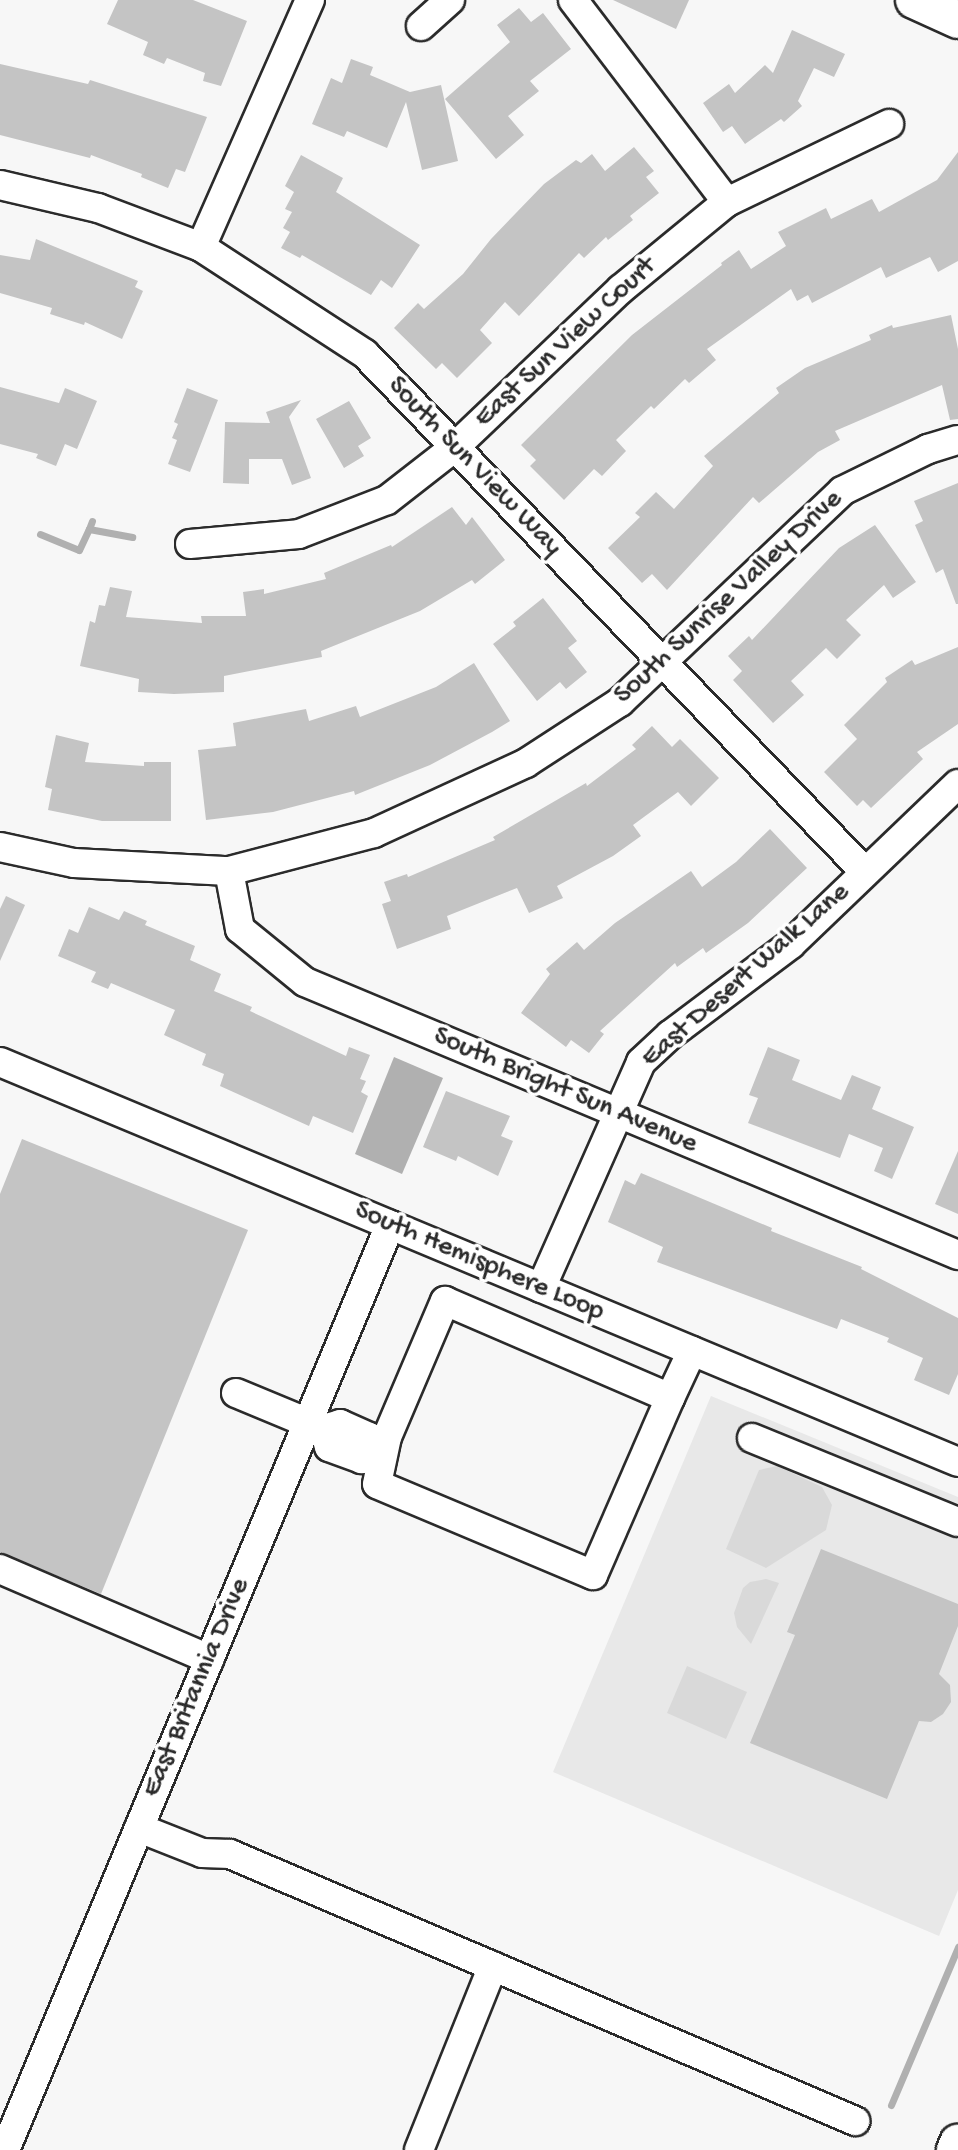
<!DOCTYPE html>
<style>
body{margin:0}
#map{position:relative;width:958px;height:2150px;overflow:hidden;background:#f7f7f7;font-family:"Gochi Hand",sans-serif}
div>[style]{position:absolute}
.built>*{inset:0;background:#e8e8e8}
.green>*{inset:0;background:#d9d9d9}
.water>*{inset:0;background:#b0b0b0}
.stream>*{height:7px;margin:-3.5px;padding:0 3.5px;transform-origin:3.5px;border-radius:3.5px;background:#b0b0b0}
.building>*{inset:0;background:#c4c4c4}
.roads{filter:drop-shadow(2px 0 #2b2b2b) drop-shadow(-2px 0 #2b2b2b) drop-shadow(0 2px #2b2b2b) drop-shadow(0 -2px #2b2b2b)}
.minor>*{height:28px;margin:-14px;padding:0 14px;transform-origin:14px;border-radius:14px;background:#fff}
.major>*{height:36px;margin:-18px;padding:0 18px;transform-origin:18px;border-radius:18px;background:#fff}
span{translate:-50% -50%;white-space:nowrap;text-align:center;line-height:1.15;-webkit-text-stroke:7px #fff;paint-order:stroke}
.street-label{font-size:28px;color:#2b2b2b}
</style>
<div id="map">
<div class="built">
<div style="clip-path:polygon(711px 1396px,958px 1497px,958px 1890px,939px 1936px,553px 1772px)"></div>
</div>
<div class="green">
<div style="clip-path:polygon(777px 1466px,822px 1487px,832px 1505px,826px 1530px,766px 1568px,726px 1549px,759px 1470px)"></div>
<div style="clip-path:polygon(766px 1579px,779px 1583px,751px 1644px,737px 1627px,734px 1613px,743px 1588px,750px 1582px)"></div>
<div style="clip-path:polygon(687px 1666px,747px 1692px,726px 1739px,667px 1713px)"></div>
</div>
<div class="water">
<div style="clip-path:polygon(394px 1057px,443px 1078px,402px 1174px,355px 1154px)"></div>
</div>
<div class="stream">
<div style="left:92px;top:521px;width:9px;rotate:111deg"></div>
<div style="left:89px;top:529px;width:44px;rotate:10.5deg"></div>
<div style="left:40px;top:534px;width:42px;rotate:22.3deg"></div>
<div style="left:79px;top:550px;width:23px;rotate:-65deg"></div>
<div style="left:891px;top:2105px;width:172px;rotate:-67deg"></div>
</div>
<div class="building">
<div style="clip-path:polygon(118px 0,193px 0,247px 21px,221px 86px,203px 81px,205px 73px,167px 58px,164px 64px,143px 55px,148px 42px,107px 24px)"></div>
<div style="clip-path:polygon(613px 0,689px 0,676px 29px)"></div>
<div style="clip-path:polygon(519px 8px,531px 22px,543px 13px,571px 49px,530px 81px,539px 91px,508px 116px,524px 135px,496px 159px,445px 99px,510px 42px,497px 25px)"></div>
<div style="clip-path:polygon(792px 30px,845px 54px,834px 77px,814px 68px,798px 101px,802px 106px,784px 122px,781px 119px,745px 144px,732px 126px,723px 132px,703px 103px,729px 84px,735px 93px,765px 65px,773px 73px)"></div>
<div style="clip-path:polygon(351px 59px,373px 67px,370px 75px,410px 92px,441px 85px,458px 161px,422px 170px,406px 102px,387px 148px,347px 131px,344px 137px,312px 124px,331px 78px,342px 83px)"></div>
<div style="clip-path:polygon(0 64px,88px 84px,90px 80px,207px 117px,185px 172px,176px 169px,168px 188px,141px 177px,142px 174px,91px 155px,90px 158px,0 135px)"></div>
<div style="clip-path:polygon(634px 147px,654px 171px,646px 177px,659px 193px,630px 216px,633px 220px,608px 240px,606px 237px,584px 258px,579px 253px,519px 316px,505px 302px,480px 330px,492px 343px,457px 378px,442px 363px,436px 369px,394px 328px,418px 303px,424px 309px,463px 274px,491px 239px,544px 184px,576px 160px,581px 163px,592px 154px,605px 171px)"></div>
<div style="clip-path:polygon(958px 152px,958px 261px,938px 272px,930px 257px,886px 278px,881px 267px,812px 303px,808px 295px,797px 301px,791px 289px,707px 349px,716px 360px,689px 383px,685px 379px,654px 409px,651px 406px,616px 440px,626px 451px,602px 476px,594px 469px,564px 500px,530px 466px,536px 460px,521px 445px,632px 335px,722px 265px,721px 263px,739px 250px,751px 269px,786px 246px,778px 232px,826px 208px,831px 219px,872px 199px,879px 212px,937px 180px)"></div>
<div style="clip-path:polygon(301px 155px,343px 178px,336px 192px,420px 245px,392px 288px,381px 280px,371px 295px,302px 255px,300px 258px,281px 248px,290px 232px,283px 228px,292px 212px,285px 209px,294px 192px,285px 186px)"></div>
<div style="clip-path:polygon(36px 239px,138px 281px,135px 287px,143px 291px,122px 339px,85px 322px,84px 325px,50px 314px,52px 308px,0 293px,0 255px,30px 260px)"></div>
<div style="clip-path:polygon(951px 315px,958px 349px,958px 419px,950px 420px,942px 385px,835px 431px,840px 440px,818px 452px,759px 503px,753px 497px,667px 590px,652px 574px,642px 583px,608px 548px,640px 517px,635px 513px,656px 492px,674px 509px,713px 466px,704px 456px,779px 393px,776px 388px,805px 368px,871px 340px,869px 335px,892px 325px,893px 328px)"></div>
<div style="clip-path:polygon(0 387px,59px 403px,65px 388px,97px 401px,77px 449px,65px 444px,56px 466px,36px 458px,38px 454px,0 444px)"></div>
<div style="clip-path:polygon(187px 388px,218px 400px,190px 472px,168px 464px,177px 440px,172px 438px,178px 424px,174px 422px)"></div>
<div style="clip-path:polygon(301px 400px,289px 417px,311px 478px,292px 485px,282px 459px,249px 459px,249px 484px,223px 483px,225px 422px,270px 423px,266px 412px)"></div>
<div style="clip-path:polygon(349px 401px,371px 438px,358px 446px,364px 456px,344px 468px,316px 419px)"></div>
<div style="clip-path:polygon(958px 483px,958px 604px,956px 604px,943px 569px,936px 573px,915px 525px,923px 521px,914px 501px)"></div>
<div style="clip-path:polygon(452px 507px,466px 525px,472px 517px,505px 560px,475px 584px,472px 580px,420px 611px,321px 651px,322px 657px,224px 676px,224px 692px,174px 694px,138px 692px,139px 679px,80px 666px,90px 621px,95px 623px,99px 605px,105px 606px,110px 587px,132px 591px,126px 617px,202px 623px,201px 616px,246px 616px,243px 592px,264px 589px,264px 594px,326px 579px,324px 573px,391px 545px,392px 547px)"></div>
<div style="clip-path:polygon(875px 525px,916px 582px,893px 598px,884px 585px,846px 620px,861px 635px,837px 659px,826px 648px,791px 681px,804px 695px,773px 723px,733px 680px,742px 671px,728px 656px,749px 636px,752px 640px,839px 548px)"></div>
<div style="clip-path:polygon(543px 598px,577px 641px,568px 648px,587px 672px,566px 689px,560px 682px,537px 701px,493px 644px,516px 626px,513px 622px)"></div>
<div style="clip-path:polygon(958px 647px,958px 724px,917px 752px,923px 759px,871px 808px,863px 800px,857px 806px,824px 772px,857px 739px,844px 725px,887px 682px,885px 678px,912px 660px,915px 665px)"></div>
<div style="clip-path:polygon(474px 663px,510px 721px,492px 732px,430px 765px,355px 795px,354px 791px,273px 812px,206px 820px,198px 750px,236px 746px,233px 723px,306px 709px,309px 721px,356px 706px,360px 717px,436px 687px)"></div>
<div style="clip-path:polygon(652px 726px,672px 747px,680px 739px,719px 778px,691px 806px,678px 792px,633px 825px,641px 836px,613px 856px,557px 886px,563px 898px,529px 913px,517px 888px,447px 916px,451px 929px,397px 949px,382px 904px,391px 901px,384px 882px,407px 874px,408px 877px,495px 840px,493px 837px,586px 783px,587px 786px,636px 749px,632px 745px)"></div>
<div style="clip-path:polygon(56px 735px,89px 743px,85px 762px,144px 766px,144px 762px,171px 762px,171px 821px,102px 821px,48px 810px,52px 789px,45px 787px)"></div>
<div style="clip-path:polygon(770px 829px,807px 868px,748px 923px,706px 953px,703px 948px,677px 967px,675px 963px,600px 1031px,604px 1034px,589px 1053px,571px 1040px,566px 1047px,521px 1013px,550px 974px,546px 969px,577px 942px,584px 950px,615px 923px,691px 871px,702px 887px,736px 862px)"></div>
<div style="clip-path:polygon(6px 896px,25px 905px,0 961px,0 909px)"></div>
<div style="clip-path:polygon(89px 907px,119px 920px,124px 911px,147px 921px,145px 925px,195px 946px,190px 960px,221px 974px,214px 991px,252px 1007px,250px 1011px,346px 1056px,349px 1047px,370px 1055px,360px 1079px,366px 1081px,361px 1092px,368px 1096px,353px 1133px,313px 1116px,309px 1126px,220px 1086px,224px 1074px,202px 1065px,206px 1054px,164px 1035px,175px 1010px,111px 983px,108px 989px,91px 982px,96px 972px,58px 956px,69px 929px,78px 933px)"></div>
<div style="clip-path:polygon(768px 1047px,800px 1060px,792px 1080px,841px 1100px,852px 1075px,881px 1087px,872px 1109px,914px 1127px,892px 1179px,874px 1171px,883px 1148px,849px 1134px,840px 1158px,748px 1123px,758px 1098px,749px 1095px)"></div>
<div style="clip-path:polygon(446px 1091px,510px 1116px,501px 1136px,513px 1141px,498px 1176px,458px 1156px,456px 1161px,423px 1147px)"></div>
<div style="clip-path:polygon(22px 1139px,248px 1230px,101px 1594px,0 1552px,0 1194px)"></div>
<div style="clip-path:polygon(958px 1151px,958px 1214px,935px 1204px)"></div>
<div style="clip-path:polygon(641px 1173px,772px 1228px,771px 1231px,862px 1267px,861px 1269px,958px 1318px,958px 1374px,949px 1395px,914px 1380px,923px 1358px,887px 1342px,889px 1338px,841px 1319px,837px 1329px,657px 1262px,663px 1247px,608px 1222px,625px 1180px,635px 1185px)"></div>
<div style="clip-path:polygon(821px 1549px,958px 1604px,958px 1626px,939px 1674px,950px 1685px,951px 1702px,943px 1714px,931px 1722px,919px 1721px,887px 1799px,750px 1743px,795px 1635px,787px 1632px)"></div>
</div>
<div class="roads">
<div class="minor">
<div style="left:573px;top:0;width:254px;rotate:52.7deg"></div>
<div style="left:421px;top:26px;width:39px;rotate:-42deg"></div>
<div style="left:0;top:185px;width:101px;rotate:13.2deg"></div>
<div style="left:98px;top:208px;width:110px;rotate:20.7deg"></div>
<div style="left:201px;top:247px;width:196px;rotate:33.1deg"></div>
<div style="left:365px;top:354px;width:720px;rotate:46.01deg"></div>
<div style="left:201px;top:247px;width:270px;rotate:-66.2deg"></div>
<div style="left:190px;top:544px;width:109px;rotate:-5.2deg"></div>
<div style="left:299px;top:534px;width:94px;rotate:-21.1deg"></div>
<div style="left:387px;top:500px;width:86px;rotate:-37.9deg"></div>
<div style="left:455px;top:447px;width:229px;rotate:-43.6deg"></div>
<div style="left:621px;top:289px;width:137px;rotate:-39.4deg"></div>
<div style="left:727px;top:202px;width:180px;rotate:-25.7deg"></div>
<div style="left:0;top:847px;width:76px;rotate:12.2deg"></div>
<div style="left:74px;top:863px;width:155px;rotate:3deg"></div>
<div style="left:229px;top:871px;width:150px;rotate:-14.7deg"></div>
<div style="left:374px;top:833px;width:167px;rotate:-24.7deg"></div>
<div style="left:526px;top:763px;width:112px;rotate:-33deg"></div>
<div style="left:620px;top:702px;width:306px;rotate:-43.5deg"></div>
<div style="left:842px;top:491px;width:96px;rotate:-26deg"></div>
<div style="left:928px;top:449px;width:31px;rotate:-17deg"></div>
<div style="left:229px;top:871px;width:59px;rotate:79.3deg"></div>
<div style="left:240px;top:929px;width:84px;rotate:39.2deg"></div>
<div style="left:305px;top:982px;width:708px;rotate:22.69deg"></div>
<div style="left:0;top:1062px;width:1038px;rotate:22.66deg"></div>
<div style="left:541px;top:1288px;width:247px;rotate:-66.1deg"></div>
<div style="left:641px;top:1062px;width:40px;rotate:-43deg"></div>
<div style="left:670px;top:1035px;width:151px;rotate:-36.9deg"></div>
<div style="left:791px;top:944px;width:231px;rotate:-43.8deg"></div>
<div style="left:236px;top:1393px;width:94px;rotate:22.5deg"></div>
<div style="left:670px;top:1398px;width:193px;rotate:113.5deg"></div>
<div style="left:593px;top:1575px;width:234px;rotate:-157.2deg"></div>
<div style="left:377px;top:1484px;width:48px;rotate:-78deg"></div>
<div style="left:387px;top:1437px;width:148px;rotate:-66.9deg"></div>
<div style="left:445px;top:1301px;width:245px;rotate:23.3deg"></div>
<div style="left:670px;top:1398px;width:52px;rotate:-64.9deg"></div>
<div style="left:340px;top:1424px;width:32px;rotate:24deg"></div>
<div style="left:369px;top:1437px;width:12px;rotate:70deg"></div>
<div style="left:373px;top:1448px;width:16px;rotate:135deg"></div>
<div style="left:362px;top:1459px;width:35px;rotate:-160deg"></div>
<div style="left:329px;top:1447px;width:19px;rotate:-106deg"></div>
<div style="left:324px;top:1429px;width:17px;rotate:-17deg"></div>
<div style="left:752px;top:1438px;width:222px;rotate:22.2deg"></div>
<div style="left:0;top:1569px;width:228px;rotate:23.3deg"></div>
<div style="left:139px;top:1828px;width:68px;rotate:21.6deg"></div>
<div style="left:202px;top:1853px;width:28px;rotate:2deg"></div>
<div style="left:230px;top:1854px;width:680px;rotate:23.13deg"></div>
<div style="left:5px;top:2150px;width:1002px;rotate:-67.4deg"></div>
<div style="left:419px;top:2150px;width:198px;rotate:-68.1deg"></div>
</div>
<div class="major">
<div style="left:914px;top:0;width:48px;rotate:24.4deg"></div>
<div style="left:955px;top:2150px;width:8px;rotate:-67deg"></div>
</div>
</div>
<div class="street-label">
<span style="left:566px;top:343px;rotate:-43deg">East Sun View Court</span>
<span style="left:474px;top:467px;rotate:46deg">South Sun View Way</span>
<span style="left:729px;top:598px;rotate:-43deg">South Sunrise Valley Drive</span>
<span style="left:746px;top:976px;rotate:-41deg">East Desert Walk Lane</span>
<span style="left:565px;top:1091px;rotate:23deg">South Bright Sun Avenue</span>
<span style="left:479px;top:1262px;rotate:23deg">South Hemisphere Loop</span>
<span style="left:197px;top:1688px;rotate:-67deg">East Britannia Drive</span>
</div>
</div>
